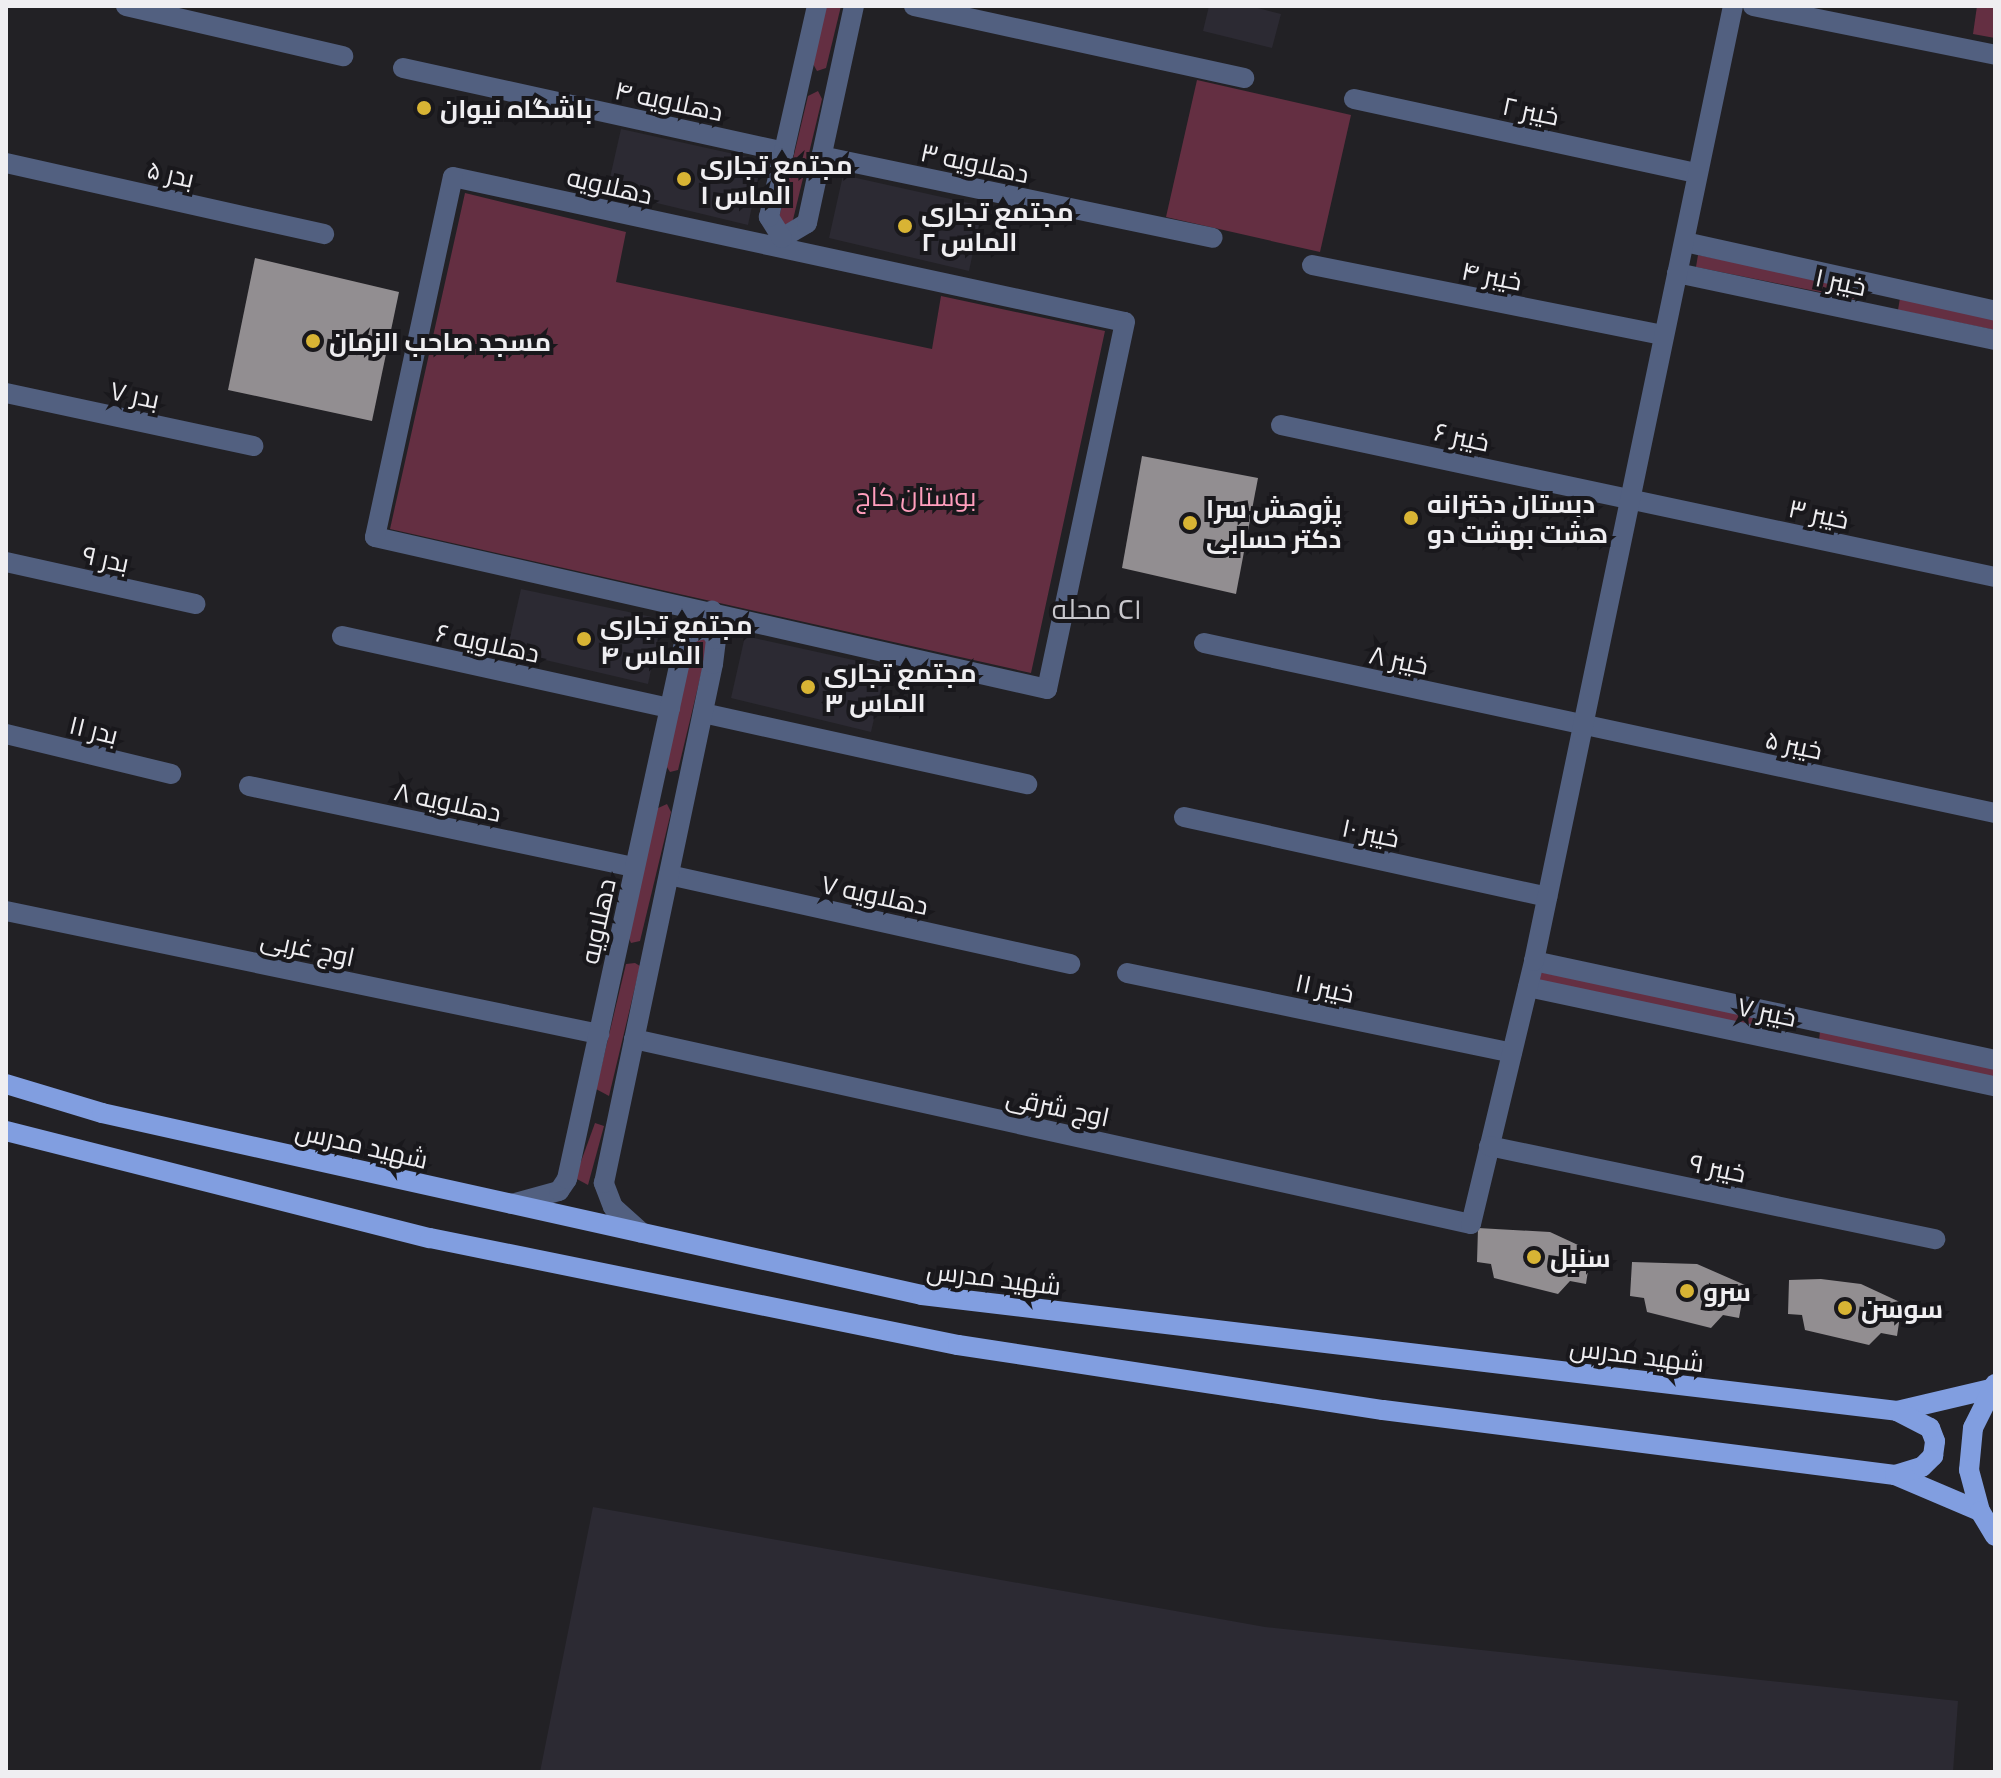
<!DOCTYPE html>
<meta charset="utf-8">
<style>
body{margin:0}
#map{position:relative;width:2001px;height:1778px;overflow:hidden;background:#222125;font-family:"Exo 2",Cairo,sans-serif}
div>[style]{position:absolute}
.built>*{inset:0;background:#2c2a33}
.green>*{inset:0;background:#642f42}
.building>*{inset:0;background:#928e91}
.minor>*{height:20px;margin:-10px;padding:0 10px;transform-origin:10px;border-radius:10px;background:#526080}
.major>*{height:20px;margin:-10px;padding:0 10px;transform-origin:10px;border-radius:10px;background:#819ee0}
.dots>*{width:22px;height:22px;translate:-50% -50%;box-sizing:border-box;border:4px solid #19181c;border-radius:50%}
span{translate:-50% -50%;white-space:nowrap;text-align:center;line-height:1.15;-webkit-text-stroke:8px #19181c;paint-order:stroke}
.street-label{font-size:26px;color:#efeef1}
.poi-label{font-size:26px;color:#efeef1;font-weight:700}
.left{translate:0 -50%;text-align:left}
.park-label{font-size:26px;color:#ff9ebd}
.neighbourhood-label{font-size:28px;color:#c8c7cc}
.frame{position:absolute;inset:0;border:8px solid #efeef1;pointer-events:none}
</style>
<div id="map">
<div class="built">
<div style="clip-path:polygon(1209px 6px,1250px 6px,1281px 14px,1272px 48px,1203px 31px)"></div>
<div style="clip-path:polygon(621px 129px,752px 158px,760px 168px,748px 225px,607px 191px)"></div>
<div style="clip-path:polygon(843px 175px,973px 204px,981px 214px,969px 271px,829px 238px)"></div>
<div style="clip-path:polygon(521px 589px,652px 617px,660px 627px,648px 684px,507px 651px)"></div>
<div style="clip-path:polygon(745px 636px,876px 665px,884px 675px,871px 732px,731px 698px)"></div>
<div style="clip-path:polygon(593px 1507px,1265px 1627px,1958px 1701px,1953px 1772px,540px 1772px)"></div>
</div>
<div class="green">
<div style="clip-path:polygon(826px 6px,841px 6px,826px 68px,817px 71px,812px 62px)"></div>
<div style="clip-path:polygon(1977px 6px,1995px 6px,1995px 38px,1973px 34px)"></div>
<div style="clip-path:polygon(1197px 80px,1351px 115px,1320px 252px,1166px 217px)"></div>
<div style="clip-path:polygon(818px 91px,822px 99px,791px 228px,778px 222px,808px 96px)"></div>
<div style="clip-path:polygon(465px 193px,626px 232px,616px 282px,932px 349px,941px 296px,1105px 331px,1031px 673px,390px 529px)"></div>
<div style="clip-path:polygon(1698px 255px,1856px 286px,1854px 299px,1696px 267px)"></div>
<div style="clip-path:polygon(1900px 298px,1995px 317px,1995px 330px,1898px 310px)"></div>
<div style="clip-path:polygon(705px 633px,709px 641px,678px 770px,670px 772px,665px 764px,695px 638px)"></div>
<div style="clip-path:polygon(667px 804px,671px 812px,640px 941px,631px 943px,627px 934px,656px 809px)"></div>
<div style="clip-path:polygon(635px 963px,640px 966px,609px 1096px,596px 1089px,626px 964px)"></div>
<div style="clip-path:polygon(1540px 972px,1762px 1016px,1759px 1027px,1539px 983px)"></div>
<div style="clip-path:polygon(1820px 1031px,1995px 1067px,1995px 1081px,1819px 1041px)"></div>
<div style="clip-path:polygon(595px 1123px,604px 1126px,588px 1185px,575px 1178px)"></div>
</div>
<div class="building">
<div style="clip-path:polygon(255px 258px,399px 292px,372px 421px,228px 390px)"></div>
<div style="clip-path:polygon(1142px 456px,1258px 478px,1236px 594px,1122px 568px)"></div>
<div style="clip-path:polygon(1478px 1228px,1550px 1232px,1591px 1251px,1586px 1284px,1570px 1281px,1558px 1294px,1494px 1278px,1491px 1264px,1477px 1262px)"></div>
<div style="clip-path:polygon(1632px 1262px,1697px 1264px,1745px 1285px,1739px 1318px,1723px 1315px,1711px 1328px,1647px 1312px,1644px 1298px,1630px 1296px)"></div>
<div style="clip-path:polygon(1821px 1279px,1861px 1284px,1902px 1303px,1897px 1336px,1881px 1333px,1869px 1345px,1805px 1330px,1802px 1315px,1788px 1314px,1789px 1280px)"></div>
</div>
<div class="minor">
<div style="left:126px;top:6px;width:223px;rotate:13deg"></div>
<div style="left:914px;top:6px;width:338px;rotate:12.3deg"></div>
<div style="left:1753px;top:6px;width:247px;rotate:11.4deg"></div>
<div style="left:403px;top:68px;width:390px;rotate:12.4deg"></div>
<div style="left:1354px;top:99px;width:351px;rotate:12.2deg"></div>
<div style="left:821px;top:156px;width:400px;rotate:11.8deg"></div>
<div style="left:6px;top:163px;width:326px;rotate:12.6deg"></div>
<div style="left:453px;top:177px;width:687px;rotate:12.18deg"></div>
<div style="left:1125px;top:322px;width:375px;rotate:102deg"></div>
<div style="left:1047px;top:689px;width:689px;rotate:-167.25deg"></div>
<div style="left:375px;top:537px;width:368px;rotate:-77.8deg"></div>
<div style="left:782px;top:238px;width:29px;rotate:-31deg"></div>
<div style="left:807px;top:223px;width:222px;rotate:-77.8deg"></div>
<div style="left:782px;top:238px;width:25px;rotate:-122deg"></div>
<div style="left:769px;top:217px;width:216px;rotate:-77.2deg"></div>
<div style="left:1685px;top:242px;width:318px;rotate:12.5deg"></div>
<div style="left:1312px;top:265px;width:358px;rotate:11.3deg"></div>
<div style="left:1677px;top:273px;width:325px;rotate:11.9deg"></div>
<div style="left:6px;top:393px;width:253px;rotate:12.1deg"></div>
<div style="left:1281px;top:425px;width:730px;rotate:12.02deg"></div>
<div style="left:6px;top:562px;width:194px;rotate:12.5deg"></div>
<div style="left:342px;top:636px;width:336px;rotate:12.4deg"></div>
<div style="left:1204px;top:643px;width:809px;rotate:12.13deg"></div>
<div style="left:703px;top:713px;width:332px;rotate:12.4deg"></div>
<div style="left:6px;top:734px;width:170px;rotate:13.6deg"></div>
<div style="left:249px;top:786px;width:394px;rotate:11.9deg"></div>
<div style="left:1184px;top:817px;width:372px;rotate:12.4deg"></div>
<div style="left:669px;top:875px;width:411px;rotate:12.5deg"></div>
<div style="left:6px;top:911px;width:606px;rotate:11.72deg"></div>
<div style="left:1534px;top:961px;width:472px;rotate:12.1deg"></div>
<div style="left:1127px;top:973px;width:393px;rotate:11.7deg"></div>
<div style="left:1528px;top:987px;width:477px;rotate:12deg"></div>
<div style="left:634px;top:1039px;width:857px;rotate:12.46deg"></div>
<div style="left:1471px;top:1224px;width:270px;rotate:-76.5deg"></div>
<div style="left:1534px;top:961px;width:976px;rotate:-78.23deg"></div>
<div style="left:1489px;top:1146px;width:456px;rotate:11.8deg"></div>
<div style="left:512px;top:1204px;width:49px;rotate:-15.5deg"></div>
<div style="left:559px;top:1191px;width:14px;rotate:-56deg"></div>
<div style="left:567px;top:1179px;width:544px;rotate:-77.68deg"></div>
<div style="left:683px;top:648px;width:16px;rotate:-68deg"></div>
<div style="left:689px;top:633px;width:20px;rotate:-15deg"></div>
<div style="left:642px;top:1233px;width:39px;rotate:-138deg"></div>
<div style="left:613px;top:1207px;width:26px;rotate:-111deg"></div>
<div style="left:604px;top:1183px;width:530px;rotate:-78.14deg"></div>
<div style="left:713px;top:664px;width:25px;rotate:-83deg"></div>
<div style="left:716px;top:639px;width:14px;rotate:-126deg"></div>
<div style="left:708px;top:628px;width:18px;rotate:-77deg"></div>
</div>
<div class="major">
<div style="left:6px;top:1084px;width:100px;rotate:16.8deg"></div>
<div style="left:102px;top:1113px;width:840px;rotate:12.51deg"></div>
<div style="left:922px;top:1295px;width:982px;rotate:6.78deg"></div>
<div style="left:1897px;top:1411px;width:96px;rotate:-13.3deg"></div>
<div style="left:6px;top:1131px;width:437px;rotate:14.2deg"></div>
<div style="left:430px;top:1238px;width:539px;rotate:11.46deg"></div>
<div style="left:958px;top:1345px;width:430px;rotate:8.7deg"></div>
<div style="left:1383px;top:1410px;width:516px;rotate:7.24deg"></div>
<div style="left:1895px;top:1475px;width:92px;rotate:23deg"></div>
<div style="left:1995px;top:1384px;width:49px;rotate:116.6deg"></div>
<div style="left:1973px;top:1428px;width:42px;rotate:95.4deg"></div>
<div style="left:1969px;top:1470px;width:42px;rotate:75deg"></div>
<div style="left:1980px;top:1511px;width:29px;rotate:59deg"></div>
<div style="left:1895px;top:1475px;width:28px;rotate:-17deg"></div>
<div style="left:1922px;top:1467px;width:16px;rotate:-45deg"></div>
<div style="left:1933px;top:1456px;width:15px;rotate:-82deg"></div>
<div style="left:1935px;top:1441px;width:14px;rotate:-111deg"></div>
<div style="left:1930px;top:1428px;width:37px;rotate:-153deg"></div>
</div>
<div class="dots">
<div style="left:424px;top:108px;background:#d8b434"></div>
<div style="left:684px;top:179px;background:#d8b434"></div>
<div style="left:905px;top:226px;background:#d8b434"></div>
<div style="left:313px;top:341px;background:#d8b434"></div>
<div style="left:1411px;top:518px;background:#d8b434"></div>
<div style="left:1190px;top:523px;background:#d8b434"></div>
<div style="left:584px;top:639px;background:#d8b434"></div>
<div style="left:808px;top:687px;background:#d8b434"></div>
<div style="left:1534px;top:1257px;background:#d8b434"></div>
<div style="left:1687px;top:1291px;background:#d8b434"></div>
<div style="left:1845px;top:1308px;background:#d8b434"></div>
</div>
<div class="street-label">
<span style="left:669px;top:100px;rotate:12deg">دهلاویه ۴</span>
<span style="left:1531px;top:110px;rotate:12deg">خیبر ۲</span>
<span style="left:975px;top:162px;rotate:12deg">دهلاویه ۳</span>
<span style="left:171px;top:173px;rotate:13deg">بدر ۵</span>
<span style="left:610px;top:185px;rotate:13deg">دهلاویه</span>
<span style="left:1492px;top:275px;rotate:11deg">خیبر ۴</span>
<span style="left:1841px;top:281px;rotate:12deg">خیبر ۱</span>
<span style="left:135px;top:394px;rotate:12deg">بدر ۷</span>
<span style="left:1462px;top:436px;rotate:12deg">خیبر ۶</span>
<span style="left:1819px;top:513px;rotate:12deg">خیبر ۳</span>
<span style="left:106px;top:558px;rotate:12deg">بدر ۹</span>
<span style="left:488px;top:642px;rotate:12deg">دهلاویه ۶</span>
<span style="left:1399px;top:659px;rotate:12deg">خیبر ۸</span>
<span style="left:94px;top:729px;rotate:14deg">بدر ۱۱</span>
<span style="left:1794px;top:744px;rotate:12deg">خیبر ۵</span>
<span style="left:448px;top:801px;rotate:12deg">دهلاویه ۸</span>
<span style="left:1371px;top:832px;rotate:12deg">خیبر ۱۰</span>
<span style="left:875px;top:894px;rotate:12deg">دهلاویه ۷</span>
<span style="left:597px;top:921px;rotate:-78deg">دهلاویه</span>
<span style="left:308px;top:947px;rotate:12deg">اوج غربی</span>
<span style="left:1325px;top:987px;rotate:12deg">خیبر ۱۱</span>
<span style="left:1767px;top:1011px;rotate:12deg">خیبر ۷</span>
<span style="left:1058px;top:1106px;rotate:12deg">اوج شرقی</span>
<span style="left:362px;top:1144px;rotate:13deg">شهید مدرس</span>
<span style="left:1718px;top:1167px;rotate:12deg">خیبر ۹</span>
<span style="left:994px;top:1277px;rotate:7deg">شهید مدرس</span>
<span style="left:1637px;top:1354px;rotate:7deg">شهید مدرس</span>
</div>
<div class="poi-label">
<span class="left" style="left:440px;top:108px">باشگاه نیوان</span>
<span class="left" style="left:700px;top:179px">مجتمع تجاری<br>الماس ۱</span>
<span class="left" style="left:921px;top:226px">مجتمع تجاری<br>الماس ۲</span>
<span class="left" style="left:329px;top:341px">مسجد صاحب الزمان</span>
<span class="left" style="left:1427px;top:518px">دبستان دخترانه<br>هشت بهشت دو</span>
<span class="left" style="left:1206px;top:523px">پژوهش سرا<br>دکتر حسابی</span>
<span class="left" style="left:600px;top:639px">مجتمع تجاری<br>الماس ۴</span>
<span class="left" style="left:824px;top:687px">مجتمع تجاری<br>الماس ۳</span>
<span class="left" style="left:1550px;top:1257px">سنبل</span>
<span class="left" style="left:1703px;top:1291px">سرو</span>
<span class="left" style="left:1861px;top:1308px">سوسن</span>
</div>
<div class="park-label">
<span style="left:916px;top:496px">بوستان کاج</span>
</div>
<div class="neighbourhood-label">
<span style="left:1097px;top:608px">محله C۱</span>
</div>
<div class="frame"></div>
</div>
